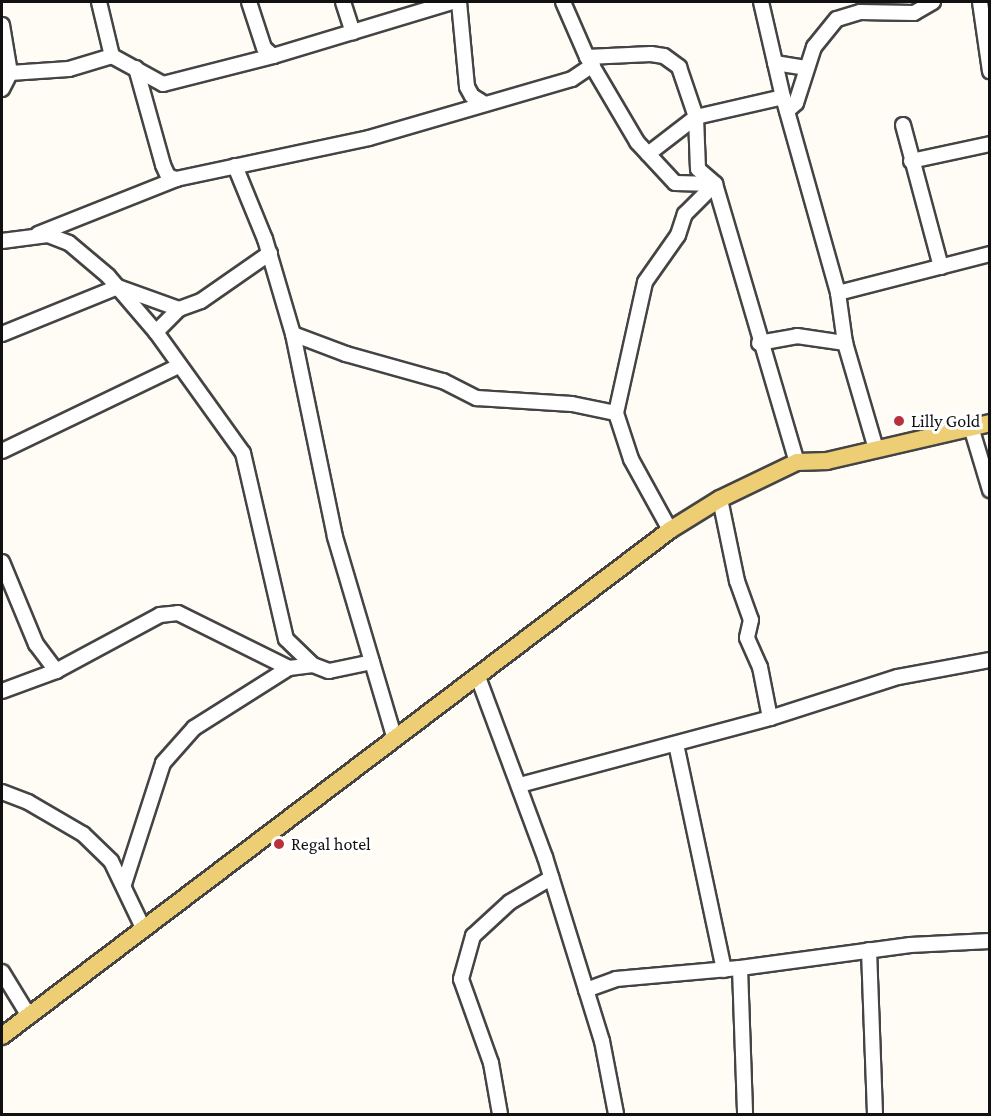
<!DOCTYPE html>
<style>
body{margin:0}
#map{position:relative;width:991px;height:1116px;overflow:hidden;background:#fefcf5;font-family:"Crimson Pro",serif}
div>[style]{position:absolute}
.roads{filter:drop-shadow(2px 0 #444) drop-shadow(-2px 0 #444) drop-shadow(0 2px #444) drop-shadow(0 -2px #444)}
.minor>*{height:14px;margin:-7px;padding:0 7px;transform-origin:7px;border-radius:7px;background:#fff}
.major>*{height:16px;margin:-8px;padding:0 8px;transform-origin:8px;border-radius:8px;background:#eece75}
.dots>*{width:16px;height:16px;translate:-50% -50%;box-sizing:border-box;border:3px solid #fff;border-radius:50%}
span{translate:-50% -50%;white-space:nowrap;text-align:center;line-height:1.15;-webkit-text-stroke:6px #fff;paint-order:stroke}
.poi-label{font-size:18px;color:#111}
.left{translate:0 -50%;text-align:left}
.frame{position:absolute;inset:0;border:3px solid #111;pointer-events:none}
</style>
<div id="map">
<div class="roads">
<div class="minor">
<div style="left:99px;top:2px;width:56px;rotate:76.5deg"></div>
<div style="left:249px;top:2px;width:48px;rotate:71.9deg"></div>
<div style="left:264px;top:48px;width:12px;rotate:42deg"></div>
<div style="left:273px;top:56px;width:187px;rotate:-16.8deg"></div>
<div style="left:343px;top:2px;width:32px;rotate:72deg"></div>
<div style="left:459px;top:2px;width:85px;rotate:84.6deg"></div>
<div style="left:467px;top:87px;width:10px;rotate:61deg"></div>
<div style="left:472px;top:96px;width:15px;rotate:32deg"></div>
<div style="left:563px;top:2px;width:60px;rotate:66.4deg"></div>
<div style="left:587px;top:57px;width:99px;rotate:59.5deg"></div>
<div style="left:637px;top:142px;width:56px;rotate:47.2deg"></div>
<div style="left:675px;top:183px;width:40px;rotate:1.4deg"></div>
<div style="left:761px;top:2px;width:98px;rotate:77deg"></div>
<div style="left:783px;top:97px;width:204px;rotate:74.3deg"></div>
<div style="left:838px;top:293px;width:50px;rotate:82deg"></div>
<div style="left:845px;top:343px;width:110px;rotate:73.7deg"></div>
<div style="left:980px;top:2px;width:70px;rotate:81.8deg"></div>
<div style="left:2px;top:25px;width:49px;rotate:80.5deg"></div>
<div style="left:587px;top:57px;width:64px;rotate:-2.7deg"></div>
<div style="left:651px;top:54px;width:13px;rotate:9deg"></div>
<div style="left:664px;top:56px;width:19px;rotate:36deg"></div>
<div style="left:679px;top:67px;width:53px;rotate:71.2deg"></div>
<div style="left:696px;top:117px;width:52px;rotate:87.8deg"></div>
<div style="left:698px;top:169px;width:23px;rotate:41deg"></div>
<div style="left:715px;top:184px;width:290px;rotate:73.6deg"></div>
<div style="left:775px;top:63px;width:31px;rotate:9deg"></div>
<div style="left:136px;top:68px;width:101px;rotate:74.4deg"></div>
<div style="left:163px;top:165px;width:12px;rotate:66deg"></div>
<div style="left:168px;top:176px;width:9px;rotate:21deg"></div>
<div style="left:176px;top:179px;width:197px;rotate:-12deg"></div>
<div style="left:369px;top:138px;width:211px;rotate:-16.2deg"></div>
<div style="left:572px;top:79px;width:25px;rotate:-34deg"></div>
<div style="left:2px;top:89px;width:18px;rotate:-63deg"></div>
<div style="left:10px;top:73px;width:59px;rotate:-3.9deg"></div>
<div style="left:69px;top:69px;width:45px;rotate:-16.8deg"></div>
<div style="left:112px;top:56px;width:58px;rotate:28.8deg"></div>
<div style="left:163px;top:84px;width:114px;rotate:-14.3deg"></div>
<div style="left:787px;top:111px;width:12px;rotate:-42deg"></div>
<div style="left:796px;top:103px;width:59px;rotate:-72.2deg"></div>
<div style="left:814px;top:47px;width:36px;rotate:-51deg"></div>
<div style="left:837px;top:19px;width:24px;rotate:-17deg"></div>
<div style="left:860px;top:12px;width:54px;rotate:1.1deg"></div>
<div style="left:914px;top:13px;width:22px;rotate:-30deg"></div>
<div style="left:903px;top:125px;width:147px;rotate:75deg"></div>
<div style="left:648px;top:154px;width:61px;rotate:-37.6deg"></div>
<div style="left:696px;top:117px;width:89px;rotate:-12.9deg"></div>
<div style="left:911px;top:161px;width:81px;rotate:-12.1deg"></div>
<div style="left:235px;top:166px;width:79px;rotate:67.7deg"></div>
<div style="left:265px;top:239px;width:99px;rotate:73.6deg"></div>
<div style="left:293px;top:334px;width:207px;rotate:78.3deg"></div>
<div style="left:335px;top:537px;width:211px;rotate:73.5deg"></div>
<div style="left:38px;top:234px;width:149px;rotate:-21.7deg"></div>
<div style="left:2px;top:241px;width:46px;rotate:-7.4deg"></div>
<div style="left:48px;top:235px;width:22px;rotate:21deg"></div>
<div style="left:69px;top:243px;width:51px;rotate:40.2deg"></div>
<div style="left:108px;top:276px;width:74px;rotate:49.4deg"></div>
<div style="left:156px;top:332px;width:149px;rotate:54.3deg"></div>
<div style="left:243px;top:453px;width:191px;rotate:77deg"></div>
<div style="left:286px;top:639px;width:37px;rotate:44deg"></div>
<div style="left:838px;top:293px;width:157px;rotate:-14.4deg"></div>
<div style="left:156px;top:332px;width:33px;rotate:-45deg"></div>
<div style="left:179px;top:309px;width:23px;rotate:-20deg"></div>
<div style="left:201px;top:301px;width:84px;rotate:-34.8deg"></div>
<div style="left:2px;top:334px;width:125px;rotate:-22.1deg"></div>
<div style="left:118px;top:287px;width:65px;rotate:19.8deg"></div>
<div style="left:293px;top:334px;width:57px;rotate:20.7deg"></div>
<div style="left:346px;top:354px;width:101px;rotate:15.6deg"></div>
<div style="left:443px;top:381px;width:38px;rotate:27deg"></div>
<div style="left:477px;top:398px;width:95px;rotate:3.6deg"></div>
<div style="left:572px;top:404px;width:45px;rotate:11.6deg"></div>
<div style="left:759px;top:343px;width:39px;rotate:-10deg"></div>
<div style="left:797px;top:336px;width:49px;rotate:8.3deg"></div>
<div style="left:971px;top:427px;width:66px;rotate:73.2deg"></div>
<div style="left:2px;top:451px;width:196px;rotate:-25.7deg"></div>
<div style="left:720px;top:499px;width:84px;rotate:78.3deg"></div>
<div style="left:737px;top:581px;width:41px;rotate:70.3deg"></div>
<div style="left:751px;top:620px;width:18px;rotate:103deg"></div>
<div style="left:747px;top:638px;width:32px;rotate:66deg"></div>
<div style="left:760px;top:667px;width:52px;rotate:78.9deg"></div>
<div style="left:670px;top:530px;width:81px;rotate:-118.8deg"></div>
<div style="left:631px;top:459px;width:48px;rotate:-108.1deg"></div>
<div style="left:616px;top:413px;width:134px;rotate:-77.5deg"></div>
<div style="left:645px;top:282px;width:57px;rotate:-54.9deg"></div>
<div style="left:678px;top:235px;width:22px;rotate:-72deg"></div>
<div style="left:685px;top:214px;width:42px;rotate:-45deg"></div>
<div style="left:2px;top:562px;width:89px;rotate:67.5deg"></div>
<div style="left:36px;top:644px;width:34px;rotate:53deg"></div>
<div style="left:478px;top:677px;width:192px;rotate:69.6deg"></div>
<div style="left:545px;top:857px;width:193px;rotate:72.8deg"></div>
<div style="left:602px;top:1041px;width:74px;rotate:79.1deg"></div>
<div style="left:2px;top:691px;width:58px;rotate:-20.3deg"></div>
<div style="left:56px;top:671px;width:118px;rotate:-28.3deg"></div>
<div style="left:160px;top:615px;width:18px;rotate:-6deg"></div>
<div style="left:178px;top:613px;width:124px;rotate:26.4deg"></div>
<div style="left:289px;top:668px;width:24px;rotate:-7deg"></div>
<div style="left:313px;top:665px;width:17px;rotate:21deg"></div>
<div style="left:329px;top:671px;width:44px;rotate:-11.8deg"></div>
<div style="left:676px;top:744px;width:231px;rotate:78deg"></div>
<div style="left:520px;top:785px;width:259px;rotate:-15deg"></div>
<div style="left:770px;top:718px;width:134px;rotate:-17.8deg"></div>
<div style="left:898px;top:677px;width:94px;rotate:-10.5deg"></div>
<div style="left:2px;top:792px;width:28px;rotate:21deg"></div>
<div style="left:28px;top:802px;width:64px;rotate:30.2deg"></div>
<div style="left:83px;top:834px;width:39px;rotate:44deg"></div>
<div style="left:111px;top:861px;width:76px;rotate:64.4deg"></div>
<div style="left:124px;top:884px;width:127px;rotate:-72.1deg"></div>
<div style="left:163px;top:763px;width:47px;rotate:-48.5deg"></div>
<div style="left:194px;top:728px;width:112px;rotate:-32.3deg"></div>
<div style="left:869px;top:950px;width:164px;rotate:87.9deg"></div>
<div style="left:740px;top:968px;width:146px;rotate:88deg"></div>
<div style="left:2px;top:972px;width:52px;rotate:58.5deg"></div>
<div style="left:586px;top:990px;width:32px;rotate:-20deg"></div>
<div style="left:616px;top:979px;width:124px;rotate:-5.1deg"></div>
<div style="left:740px;top:968px;width:172px;rotate:-7.7deg"></div>
<div style="left:910px;top:945px;width:80px;rotate:-2.9deg"></div>
<div style="left:500px;top:1114px;width:52px;rotate:-100deg"></div>
<div style="left:491px;top:1063px;width:89px;rotate:-109.7deg"></div>
<div style="left:461px;top:979px;width:45px;rotate:-74.4deg"></div>
<div style="left:473px;top:936px;width:50px;rotate:-42.6deg"></div>
<div style="left:510px;top:902px;width:48px;rotate:-30.3deg"></div>
</div>
<div class="major">
<div style="left:2px;top:1036px;width:838px;rotate:-37.14deg"></div>
<div style="left:670px;top:530px;width:59px;rotate:-31.8deg"></div>
<div style="left:720px;top:499px;width:85px;rotate:-25.7deg"></div>
<div style="left:797px;top:462px;width:30px;rotate:-2deg"></div>
<div style="left:827px;top:461px;width:167px;rotate:-13.1deg"></div>
</div>
</div>
<div class="dots">
<div style="left:899px;top:421px;background:#b7323b"></div>
<div style="left:279px;top:844px;background:#b7323b"></div>
</div>
<div class="poi-label">
<span class="left" style="left:911px;top:421px">Lilly Gold</span>
<span class="left" style="left:291px;top:844px">Regal hotel</span>
</div>
<div class="frame"></div>
</div>
